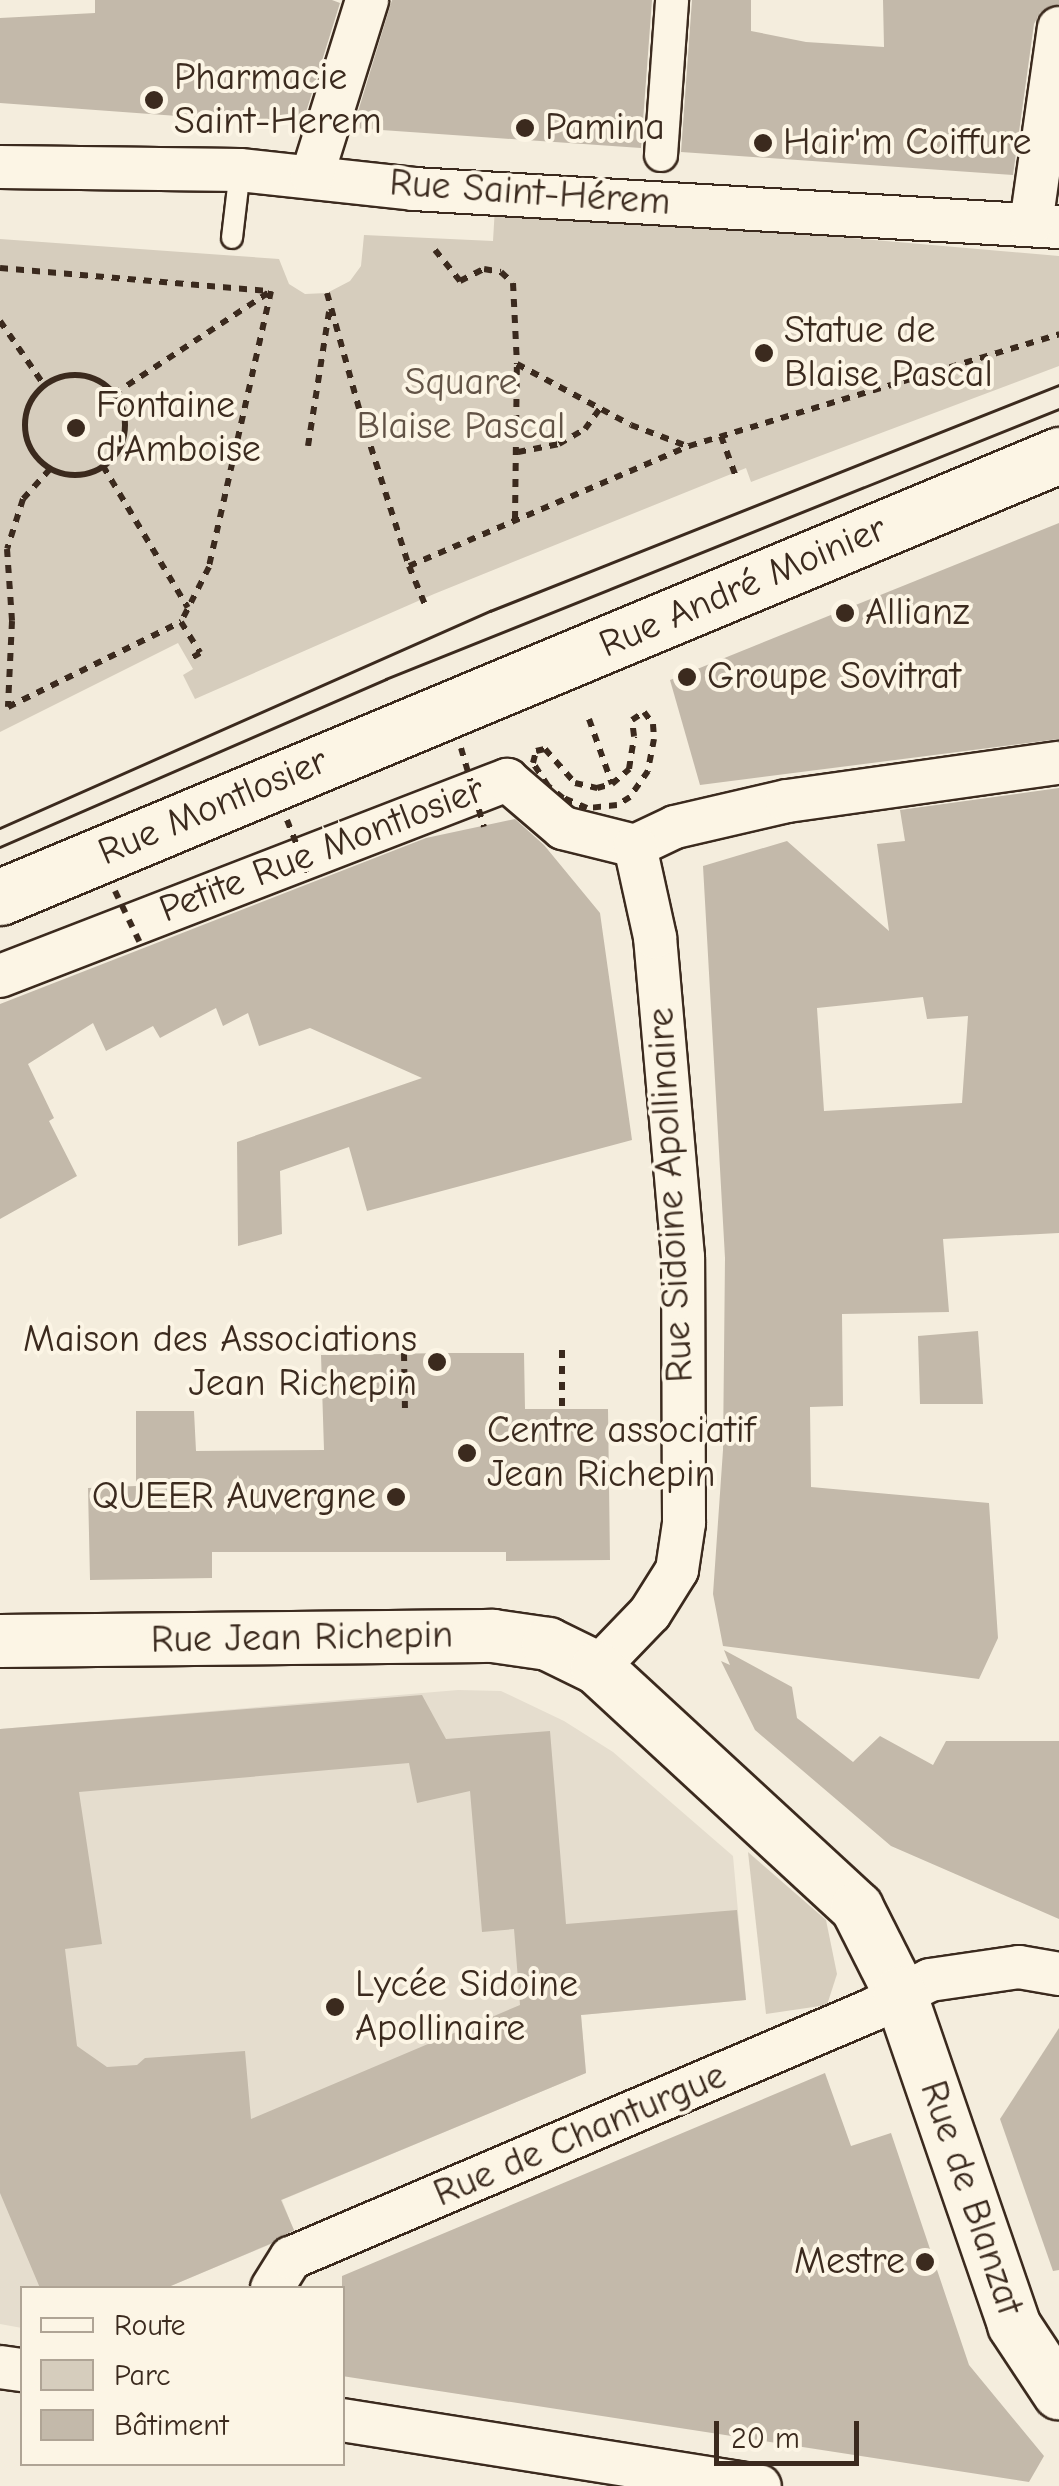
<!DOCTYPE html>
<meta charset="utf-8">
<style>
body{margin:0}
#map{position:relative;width:1059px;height:2486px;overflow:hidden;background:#f4eddd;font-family:"Comic Neue",sans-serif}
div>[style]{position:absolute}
.built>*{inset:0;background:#e5ddce}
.green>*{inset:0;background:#d6cdbd}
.building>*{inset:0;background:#c3b9aa}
.path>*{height:6px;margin-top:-3px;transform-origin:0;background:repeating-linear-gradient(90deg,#3b2a1e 0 8px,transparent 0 16px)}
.path>.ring{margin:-3px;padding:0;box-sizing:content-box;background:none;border:6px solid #3b2a1e;border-radius:50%}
.roads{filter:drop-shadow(2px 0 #3b2a1e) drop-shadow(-2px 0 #3b2a1e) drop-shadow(0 2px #3b2a1e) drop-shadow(0 -2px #3b2a1e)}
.service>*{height:20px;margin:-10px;padding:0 10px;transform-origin:10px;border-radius:10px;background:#fcf5e5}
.pedestrian>*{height:32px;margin:-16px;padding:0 16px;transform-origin:16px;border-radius:16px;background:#fcf5e5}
.minor>*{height:42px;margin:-21px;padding:0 21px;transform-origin:21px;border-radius:21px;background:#fcf5e5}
.tertiary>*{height:52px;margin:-26px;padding:0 26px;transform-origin:26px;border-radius:26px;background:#fcf5e5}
.secondary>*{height:55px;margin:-27.5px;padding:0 27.5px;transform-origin:27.5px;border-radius:27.5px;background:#fcf5e5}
.tram>*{height:2.5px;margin:-1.25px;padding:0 1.25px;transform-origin:1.25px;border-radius:1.25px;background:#3b2a1e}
.path-bridge>*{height:6px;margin-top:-3px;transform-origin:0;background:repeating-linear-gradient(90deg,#3b2a1e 0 8px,transparent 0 16px)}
.dots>*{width:28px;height:28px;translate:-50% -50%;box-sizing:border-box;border:5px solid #fcf5e5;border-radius:50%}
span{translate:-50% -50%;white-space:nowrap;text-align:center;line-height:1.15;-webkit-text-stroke:8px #fcf5e5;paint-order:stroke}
.poi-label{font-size:38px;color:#3b2a1e}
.left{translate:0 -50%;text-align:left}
.right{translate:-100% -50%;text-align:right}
.street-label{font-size:38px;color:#3b2a1e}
.park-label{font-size:38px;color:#625346}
.legend{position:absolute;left:20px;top:2286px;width:325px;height:180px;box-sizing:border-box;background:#fcf5e5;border:2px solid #afa495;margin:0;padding:12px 18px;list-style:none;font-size:30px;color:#3b2a1e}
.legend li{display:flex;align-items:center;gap:20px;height:50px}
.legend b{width:50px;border:2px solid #afa495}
.scale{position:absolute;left:714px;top:2421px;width:145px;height:45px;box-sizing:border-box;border:5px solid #3b2a1e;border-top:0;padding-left:12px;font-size:30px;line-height:35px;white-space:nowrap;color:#3b2a1e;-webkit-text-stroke:8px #fcf5e5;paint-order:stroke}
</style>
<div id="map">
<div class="built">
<div style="clip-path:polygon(458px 1690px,501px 1691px,564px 1721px,613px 1752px,733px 1856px,746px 2000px,581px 2015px,586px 2073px,282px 2200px,295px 2234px,166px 2288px,22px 2288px,22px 2328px,0 2324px,0 1729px)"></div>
</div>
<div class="green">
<div style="clip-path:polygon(495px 207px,1059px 256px,1059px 366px,751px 482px,746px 468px,434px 594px,195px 699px,183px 675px,193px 669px,178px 643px,0 732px,0 239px,279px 259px,289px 284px,305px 294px,327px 293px,350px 281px,361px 266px,364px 235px,493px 241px)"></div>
<div style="clip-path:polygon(748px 1852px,826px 1920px,837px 1974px,827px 2005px,766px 2014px)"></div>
</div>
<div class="building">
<div style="clip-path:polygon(95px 0,332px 0,340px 3px,302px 125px,0 103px,0 18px,95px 13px)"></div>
<div style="clip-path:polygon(392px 0,652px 0,641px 148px,353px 128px)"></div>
<div style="clip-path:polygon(692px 0,751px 0,751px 31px,806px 42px,884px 47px,883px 0,1059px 0,1059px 4px,1040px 12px,1034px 24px,1013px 175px,681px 152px)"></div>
<div style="clip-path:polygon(1059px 523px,1059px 739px,700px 785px,670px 680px)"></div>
<div style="clip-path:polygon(evenodd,1059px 788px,1059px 1233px,943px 1239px,949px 1312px,842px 1314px,843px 1406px,810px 1407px,811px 1487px,989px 1503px,998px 1638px,979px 1679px,723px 1646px,713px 1594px,723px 1450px,725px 1258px,703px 866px,787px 841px,889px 931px,877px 844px,905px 841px,900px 810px,1059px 788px,923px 997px,927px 1019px,968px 1016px,962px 1103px,824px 1111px,817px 1008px,923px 997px)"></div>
<div style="clip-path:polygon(515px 819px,544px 845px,600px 913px,632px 1140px,367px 1211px,349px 1147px,280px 1171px,282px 1234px,238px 1246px,237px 1142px,422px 1078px,310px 1028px,259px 1046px,248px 1013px,223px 1026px,216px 1008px,160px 1038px,153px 1026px,106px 1051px,93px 1023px,28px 1064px,54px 1118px,49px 1121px,77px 1176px,0 1219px,0 1004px,426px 838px)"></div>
<div style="clip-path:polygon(978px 1331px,983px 1404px,920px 1404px,918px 1336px)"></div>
<div style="clip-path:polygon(445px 1353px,524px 1353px,525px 1409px,608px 1409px,610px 1560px,506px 1561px,506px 1552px,212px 1552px,212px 1578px,90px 1580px,88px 1488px,136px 1486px,136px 1411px,194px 1411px,196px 1451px,324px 1450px,321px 1355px)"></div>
<div style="clip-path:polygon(724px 1650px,792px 1687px,797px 1718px,853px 1762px,880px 1736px,933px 1765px,946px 1741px,1059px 1741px,1059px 1919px,891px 1846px,755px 1730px,721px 1661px,730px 1665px)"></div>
<div style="clip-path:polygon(evenodd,422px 1695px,446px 1739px,550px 1731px,566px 1924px,737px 1910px,746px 2000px,581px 2015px,586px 2073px,281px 2200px,294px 2230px,270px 2244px,166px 2288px,40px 2288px,0 2193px,0 1729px,422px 1695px,409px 1763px,417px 1803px,470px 1791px,482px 1932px,514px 1929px,520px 2005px,251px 2119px,245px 2051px,145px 2058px,137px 2065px,107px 2067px,77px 2046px,65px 1949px,102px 1944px,79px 1792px,409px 1763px)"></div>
<div style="clip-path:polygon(1059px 2028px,1059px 2270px,1053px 2271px,1000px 2119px)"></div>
<div style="clip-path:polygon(825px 2073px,851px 2146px,891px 2133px,969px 2365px,1044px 2456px,1029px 2482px,342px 2376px,342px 2276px)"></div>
</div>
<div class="path">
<div style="left:435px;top:250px;width:40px;rotate:51deg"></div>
<div style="left:460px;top:281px;width:27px;rotate:-27deg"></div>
<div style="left:484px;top:269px;width:17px;rotate:10deg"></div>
<div style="left:501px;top:272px;width:16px;rotate:43deg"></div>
<div style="left:513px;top:283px;width:81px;rotate:87.2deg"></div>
<div style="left:0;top:268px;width:271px;rotate:4.9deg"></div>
<div style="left:327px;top:293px;width:128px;rotate:74.5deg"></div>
<div style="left:361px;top:416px;width:157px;rotate:72.3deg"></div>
<div style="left:409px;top:566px;width:44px;rotate:67.5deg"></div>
<div style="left:0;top:321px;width:78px;rotate:55.5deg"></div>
<div class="ring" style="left:25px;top:375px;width:94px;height:94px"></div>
<div style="left:114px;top:394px;width:188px;rotate:-33.3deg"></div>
<div style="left:271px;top:291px;width:283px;rotate:102.7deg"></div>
<div style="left:209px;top:567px;width:62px;rotate:117deg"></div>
<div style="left:181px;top:622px;width:36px;rotate:58deg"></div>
<div style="left:200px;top:653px;width:14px;rotate:150deg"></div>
<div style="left:721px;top:436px;width:44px;rotate:69.9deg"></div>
<div style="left:308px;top:446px;width:136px;rotate:-81.1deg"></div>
<div style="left:518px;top:452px;width:42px;rotate:-11deg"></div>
<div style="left:559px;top:444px;width:30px;rotate:-30deg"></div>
<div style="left:585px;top:429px;width:26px;rotate:-54deg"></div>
<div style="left:103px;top:466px;width:165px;rotate:59.1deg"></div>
<div style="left:50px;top:469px;width:40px;rotate:132deg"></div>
<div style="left:23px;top:499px;width:52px;rotate:107.7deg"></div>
<div style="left:7px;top:549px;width:72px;rotate:86deg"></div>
<div style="left:12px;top:621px;width:86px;rotate:92.7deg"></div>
<div style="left:8px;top:707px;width:193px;rotate:-26.2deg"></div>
<div style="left:515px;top:519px;width:155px;rotate:-89.3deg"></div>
<div style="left:517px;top:364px;width:129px;rotate:28.2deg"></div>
<div style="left:631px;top:425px;width:60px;rotate:20.6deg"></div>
<div style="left:409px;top:566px;width:305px;rotate:-23.2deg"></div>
<div style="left:689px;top:446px;width:387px;rotate:-16.8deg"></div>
<div style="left:644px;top:712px;width:15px;rotate:53deg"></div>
<div style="left:653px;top:724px;width:15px;rotate:86deg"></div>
<div style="left:654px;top:739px;width:33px;rotate:101deg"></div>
<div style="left:648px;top:771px;width:32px;rotate:125deg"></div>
<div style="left:630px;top:797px;width:15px;rotate:148deg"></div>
<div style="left:617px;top:805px;width:30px;rotate:174deg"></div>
<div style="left:587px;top:808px;width:26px;rotate:-157deg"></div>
<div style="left:563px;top:798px;width:19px;rotate:-141deg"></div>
<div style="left:548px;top:786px;width:27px;rotate:-123deg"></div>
<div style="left:533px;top:763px;width:12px;rotate:-76deg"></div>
<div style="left:536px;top:751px;width:9px;rotate:-13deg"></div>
<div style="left:545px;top:749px;width:45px;rotate:48.6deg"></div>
<div style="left:575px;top:783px;width:23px;rotate:13deg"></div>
<div style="left:597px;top:788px;width:16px;rotate:-15deg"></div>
<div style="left:612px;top:784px;width:23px;rotate:-41deg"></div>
<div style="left:629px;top:769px;width:33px;rotate:-81deg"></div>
<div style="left:634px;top:736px;width:16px;rotate:-97deg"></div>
<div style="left:632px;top:720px;width:14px;rotate:-34deg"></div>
<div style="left:589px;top:719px;width:69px;rotate:70.5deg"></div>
<div style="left:562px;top:1350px;width:59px;rotate:90deg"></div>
<div style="left:404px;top:1353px;width:55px;rotate:89deg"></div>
</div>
<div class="roads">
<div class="service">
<div style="left:232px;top:238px;width:68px;rotate:-83.3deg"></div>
</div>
<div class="pedestrian">
<div style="left:661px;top:155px;width:155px;rotate:-85.9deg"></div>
</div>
<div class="minor">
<div style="left:0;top:167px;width:240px;rotate:0.7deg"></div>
<div style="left:240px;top:170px;width:175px;rotate:6.2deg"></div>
<div style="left:414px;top:189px;width:646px;rotate:3.37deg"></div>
<div style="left:312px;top:176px;width:184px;rotate:-72.6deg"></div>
<div style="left:1031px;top:224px;width:198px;rotate:-81.9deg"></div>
<div style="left:635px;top:846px;width:44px;rotate:-25.4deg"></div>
<div style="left:675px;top:827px;width:115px;rotate:-13.1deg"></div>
<div style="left:787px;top:801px;width:275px;rotate:-8deg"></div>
<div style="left:0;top:976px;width:544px;rotate:-21.14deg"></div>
<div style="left:507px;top:780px;width:74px;rotate:40.6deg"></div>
<div style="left:563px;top:828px;width:74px;rotate:14deg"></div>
<div style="left:597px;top:1668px;width:76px;rotate:-46.1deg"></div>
<div style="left:650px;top:1613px;width:51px;rotate:-57.9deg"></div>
<div style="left:677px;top:1570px;width:48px;rotate:-81.5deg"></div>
<div style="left:684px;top:1523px;width:266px;rotate:-90.2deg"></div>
<div style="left:683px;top:1257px;width:321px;rotate:-95deg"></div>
<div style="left:655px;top:937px;width:93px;rotate:-102.4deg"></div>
<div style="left:272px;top:2288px;width:36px;rotate:-58deg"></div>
<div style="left:291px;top:2258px;width:632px;rotate:-23.12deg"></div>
<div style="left:872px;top:2010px;width:65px;rotate:-27.3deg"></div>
<div style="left:930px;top:1980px;width:90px;rotate:-8.3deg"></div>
<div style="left:1019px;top:1967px;width:41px;rotate:9.9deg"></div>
<div style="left:0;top:2367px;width:22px;rotate:8deg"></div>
<div style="left:342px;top:2420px;width:423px;rotate:9deg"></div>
</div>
<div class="tertiary">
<div style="left:0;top:1641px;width:493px;rotate:-0.6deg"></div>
<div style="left:493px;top:1636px;width:56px;rotate:8.3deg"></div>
<div style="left:548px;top:1644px;width:55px;rotate:26.1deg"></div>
<div style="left:597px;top:1668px;width:354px;rotate:42.7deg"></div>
<div style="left:857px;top:1908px;width:95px;rotate:63.2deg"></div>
<div style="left:900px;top:1993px;width:351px;rotate:71deg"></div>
<div style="left:1014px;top:2325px;width:82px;rotate:56.5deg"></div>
</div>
<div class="secondary">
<div style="left:0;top:897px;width:1148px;rotate:-22.65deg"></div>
</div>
</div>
<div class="tram">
<div style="left:0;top:828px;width:536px;rotate:-23.89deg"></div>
<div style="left:490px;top:611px;width:612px;rotate:-21.66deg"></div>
<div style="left:0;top:847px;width:421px;rotate:-23.5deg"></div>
<div style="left:386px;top:679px;width:725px;rotate:-21.86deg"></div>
</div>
<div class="path-bridge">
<div style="left:461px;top:748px;width:82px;rotate:73.8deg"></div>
<div style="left:287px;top:820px;width:60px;rotate:68.6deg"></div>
<div style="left:115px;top:891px;width:62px;rotate:64.3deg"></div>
</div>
<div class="dots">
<div style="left:154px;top:100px;background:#3b2a1e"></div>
<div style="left:525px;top:128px;background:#3b2a1e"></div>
<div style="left:763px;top:143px;background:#3b2a1e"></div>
<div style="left:764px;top:353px;background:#3b2a1e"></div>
<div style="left:76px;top:428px;background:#3b2a1e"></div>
<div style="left:845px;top:613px;background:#3b2a1e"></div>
<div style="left:687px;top:677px;background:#3b2a1e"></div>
<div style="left:437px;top:1362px;background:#3b2a1e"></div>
<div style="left:467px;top:1453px;background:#3b2a1e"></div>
<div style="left:396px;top:1497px;background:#3b2a1e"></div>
<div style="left:335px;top:2007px;background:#3b2a1e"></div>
<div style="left:925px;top:2262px;background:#3b2a1e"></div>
</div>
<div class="poi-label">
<span class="left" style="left:174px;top:100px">Pharmacie<br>Saint-Herem</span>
<span class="left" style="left:545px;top:128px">Pamina</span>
<span class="left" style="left:783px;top:143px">Hair'm Coiffure</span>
<span class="left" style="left:784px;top:353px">Statue de<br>Blaise Pascal</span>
<span class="left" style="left:96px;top:428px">Fontaine<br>d'Amboise</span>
<span class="left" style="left:865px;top:613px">Allianz</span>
<span class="left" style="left:707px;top:677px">Groupe Sovitrat</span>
<span class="right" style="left:417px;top:1362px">Maison des Associations<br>Jean Richepin</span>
<span class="left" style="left:487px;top:1453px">Centre associatif<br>Jean Richepin</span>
<span class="right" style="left:376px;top:1497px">QUEER Auvergne</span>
<span class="left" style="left:355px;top:2007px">Lycée Sidoine<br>Apollinaire</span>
<span class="right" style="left:905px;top:2262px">Mestre</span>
</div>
<div class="street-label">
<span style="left:530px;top:193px;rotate:4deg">Rue Saint-Hérem</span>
<span style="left:743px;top:587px;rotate:-23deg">Rue André Moinier</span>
<span style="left:213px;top:807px;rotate:-23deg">Rue Montlosier</span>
<span style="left:322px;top:850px;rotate:-21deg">Petite Rue Montlosier</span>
<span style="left:671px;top:1195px;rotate:-93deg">Rue Sidoine Apollinaire</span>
<span style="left:302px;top:1638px;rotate:-1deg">Rue Jean Richepin</span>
<span style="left:580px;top:2135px;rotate:-23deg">Rue de Chanturgue</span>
<span style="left:971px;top:2198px;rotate:71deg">Rue de Blanzat</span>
</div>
<div class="park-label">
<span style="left:461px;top:405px">Square<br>Blaise Pascal</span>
</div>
<ul class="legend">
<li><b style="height:12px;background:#fcf5e5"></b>Route</li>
<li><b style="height:28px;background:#d6cdbd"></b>Parc</li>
<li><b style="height:28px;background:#c3b9aa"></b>Bâtiment</li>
</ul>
<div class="scale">20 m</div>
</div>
